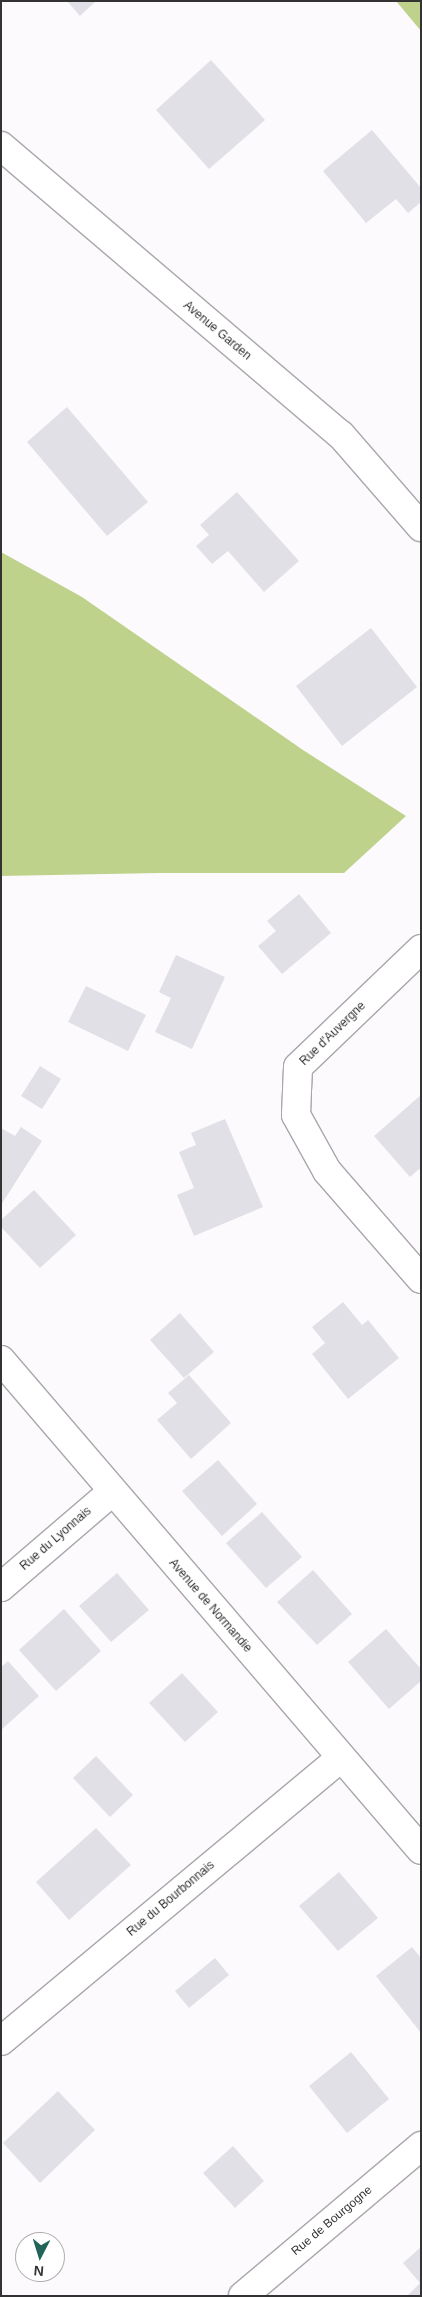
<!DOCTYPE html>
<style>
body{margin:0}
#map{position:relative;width:422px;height:2297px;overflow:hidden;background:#fdfafe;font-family:Helvetica,sans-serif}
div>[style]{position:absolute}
.green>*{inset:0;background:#bfd28b}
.building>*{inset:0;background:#e0e0e6}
.roads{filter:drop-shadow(1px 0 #aaa7ac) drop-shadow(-1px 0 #aaa7ac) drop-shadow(0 1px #aaa7ac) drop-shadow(0 -1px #aaa7ac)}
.minor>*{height:28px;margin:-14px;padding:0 14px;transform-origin:14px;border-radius:14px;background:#fff}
span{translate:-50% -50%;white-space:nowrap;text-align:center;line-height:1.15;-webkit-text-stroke:4px #fff;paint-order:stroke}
.street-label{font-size:12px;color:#343334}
.frame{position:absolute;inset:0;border:2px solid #343334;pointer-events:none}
.north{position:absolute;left:15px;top:2232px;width:50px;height:50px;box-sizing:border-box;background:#fff;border:1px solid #aeadae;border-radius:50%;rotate:185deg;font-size:14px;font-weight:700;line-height:20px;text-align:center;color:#343334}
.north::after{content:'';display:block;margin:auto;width:18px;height:22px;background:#206558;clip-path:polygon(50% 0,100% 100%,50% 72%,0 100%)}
</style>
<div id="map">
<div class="green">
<div style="clip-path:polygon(396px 1px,421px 1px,421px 31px)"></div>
<div style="clip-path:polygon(1px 552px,82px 597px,303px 750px,406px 816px,344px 873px,159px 873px,1px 876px)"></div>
</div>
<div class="building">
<div style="clip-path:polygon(67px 1px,96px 1px,80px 16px)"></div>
<div style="clip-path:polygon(211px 60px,265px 120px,209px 169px,156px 110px)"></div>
<div style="clip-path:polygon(372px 130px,421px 188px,421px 202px,408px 213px,396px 199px,366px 223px,323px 171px)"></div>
<div style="clip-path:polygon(67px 407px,148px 502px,107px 536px,27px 442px)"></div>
<div style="clip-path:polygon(237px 492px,299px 561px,264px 592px,228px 551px,212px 564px,196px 546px,209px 535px,200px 525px)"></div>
<div style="clip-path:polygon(371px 628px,417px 687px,342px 746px,296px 686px)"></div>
<div style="clip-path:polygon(299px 894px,331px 933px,282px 974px,258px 946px,276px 931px,267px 921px)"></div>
<div style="clip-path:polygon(176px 955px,225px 977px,192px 1049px,155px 1032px,171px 998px,159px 992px)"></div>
<div style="clip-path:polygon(86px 986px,146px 1015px,128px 1051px,68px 1022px)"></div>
<div style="clip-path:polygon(40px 1066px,61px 1079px,42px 1109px,21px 1096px)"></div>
<div style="clip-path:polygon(421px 1095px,421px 1171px,419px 1169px,410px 1177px,374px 1136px)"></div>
<div style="clip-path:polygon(225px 1119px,263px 1207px,194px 1236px,177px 1195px,194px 1188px,179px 1152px,196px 1145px,191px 1133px)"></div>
<div style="clip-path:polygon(21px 1127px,42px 1141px,1px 1205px,1px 1128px,15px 1136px)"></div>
<div style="clip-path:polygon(34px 1190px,76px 1235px,40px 1268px,1px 1227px,1px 1220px)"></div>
<div style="clip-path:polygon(343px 1302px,362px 1325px,368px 1320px,399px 1358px,348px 1399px,312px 1354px,325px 1343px,312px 1327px)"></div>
<div style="clip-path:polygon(180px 1313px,214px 1352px,184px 1378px,150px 1340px)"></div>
<div style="clip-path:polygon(189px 1375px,231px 1423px,191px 1459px,157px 1420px,177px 1403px,168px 1393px)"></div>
<div style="clip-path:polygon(218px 1460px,257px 1504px,222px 1536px,182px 1491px)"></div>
<div style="clip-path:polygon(262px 1512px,302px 1557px,266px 1588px,226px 1543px)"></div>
<div style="clip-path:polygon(313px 1570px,352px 1614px,317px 1645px,277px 1602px)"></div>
<div style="clip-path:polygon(117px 1573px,149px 1610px,111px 1642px,79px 1606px)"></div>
<div style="clip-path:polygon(64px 1609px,101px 1651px,56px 1691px,19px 1650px)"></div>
<div style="clip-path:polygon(386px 1629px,421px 1669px,421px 1681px,389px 1709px,348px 1662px)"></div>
<div style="clip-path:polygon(8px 1661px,39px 1696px,1px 1730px,1px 1667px)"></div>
<div style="clip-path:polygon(182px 1673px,218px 1712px,185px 1742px,149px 1703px)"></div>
<div style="clip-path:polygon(96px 1756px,133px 1795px,110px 1817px,73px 1778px)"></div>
<div style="clip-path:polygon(96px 1828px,131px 1865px,69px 1920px,36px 1882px)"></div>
<div style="clip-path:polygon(339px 1872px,378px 1918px,338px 1951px,299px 1906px)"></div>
<div style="clip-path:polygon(412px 1947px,421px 1958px,421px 2033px,376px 1976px)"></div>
<div style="clip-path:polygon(215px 1958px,229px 1975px,189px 2008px,175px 1991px)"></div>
<div style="clip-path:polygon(351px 2052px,389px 2099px,347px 2133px,309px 2086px)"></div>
<div style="clip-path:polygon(58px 2091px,95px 2130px,40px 2183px,3px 2143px)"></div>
<div style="clip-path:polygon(233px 2146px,264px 2181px,235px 2208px,203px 2173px)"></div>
<div style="clip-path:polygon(421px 2247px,421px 2296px,407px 2296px,420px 2283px,403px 2263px)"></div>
</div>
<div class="roads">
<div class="minor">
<div style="left:1px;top:146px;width:446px;rotate:40.4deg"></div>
<div style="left:341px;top:435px;width:122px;rotate:49deg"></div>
<div style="left:421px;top:949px;width:170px;rotate:136.2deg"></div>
<div style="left:298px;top:1067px;width:48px;rotate:92.4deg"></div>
<div style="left:296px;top:1115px;width:64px;rotate:61deg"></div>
<div style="left:327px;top:1171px;width:143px;rotate:49deg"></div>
<div style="left:1px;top:1360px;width:645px;rotate:49.4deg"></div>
<div style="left:1px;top:1587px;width:146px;rotate:-40.6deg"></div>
<div style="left:1px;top:2041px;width:442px;rotate:-39.8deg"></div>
<div style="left:243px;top:2296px;width:233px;rotate:-40.1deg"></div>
</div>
</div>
<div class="street-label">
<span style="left:217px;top:331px;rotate:40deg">Avenue Garden</span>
<span style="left:333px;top:1034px;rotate:-44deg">Rue d'Auvergne</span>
<span style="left:56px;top:1539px;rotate:-41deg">Rue du Lyonnais</span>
<span style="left:210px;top:1606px;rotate:49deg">Avenue de Normandie</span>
<span style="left:171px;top:1899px;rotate:-40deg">Rue du Bourbonnais</span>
<span style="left:332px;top:2221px;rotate:-40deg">Rue de Bourgogne</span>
</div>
<div class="frame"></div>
<div class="north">N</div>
</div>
